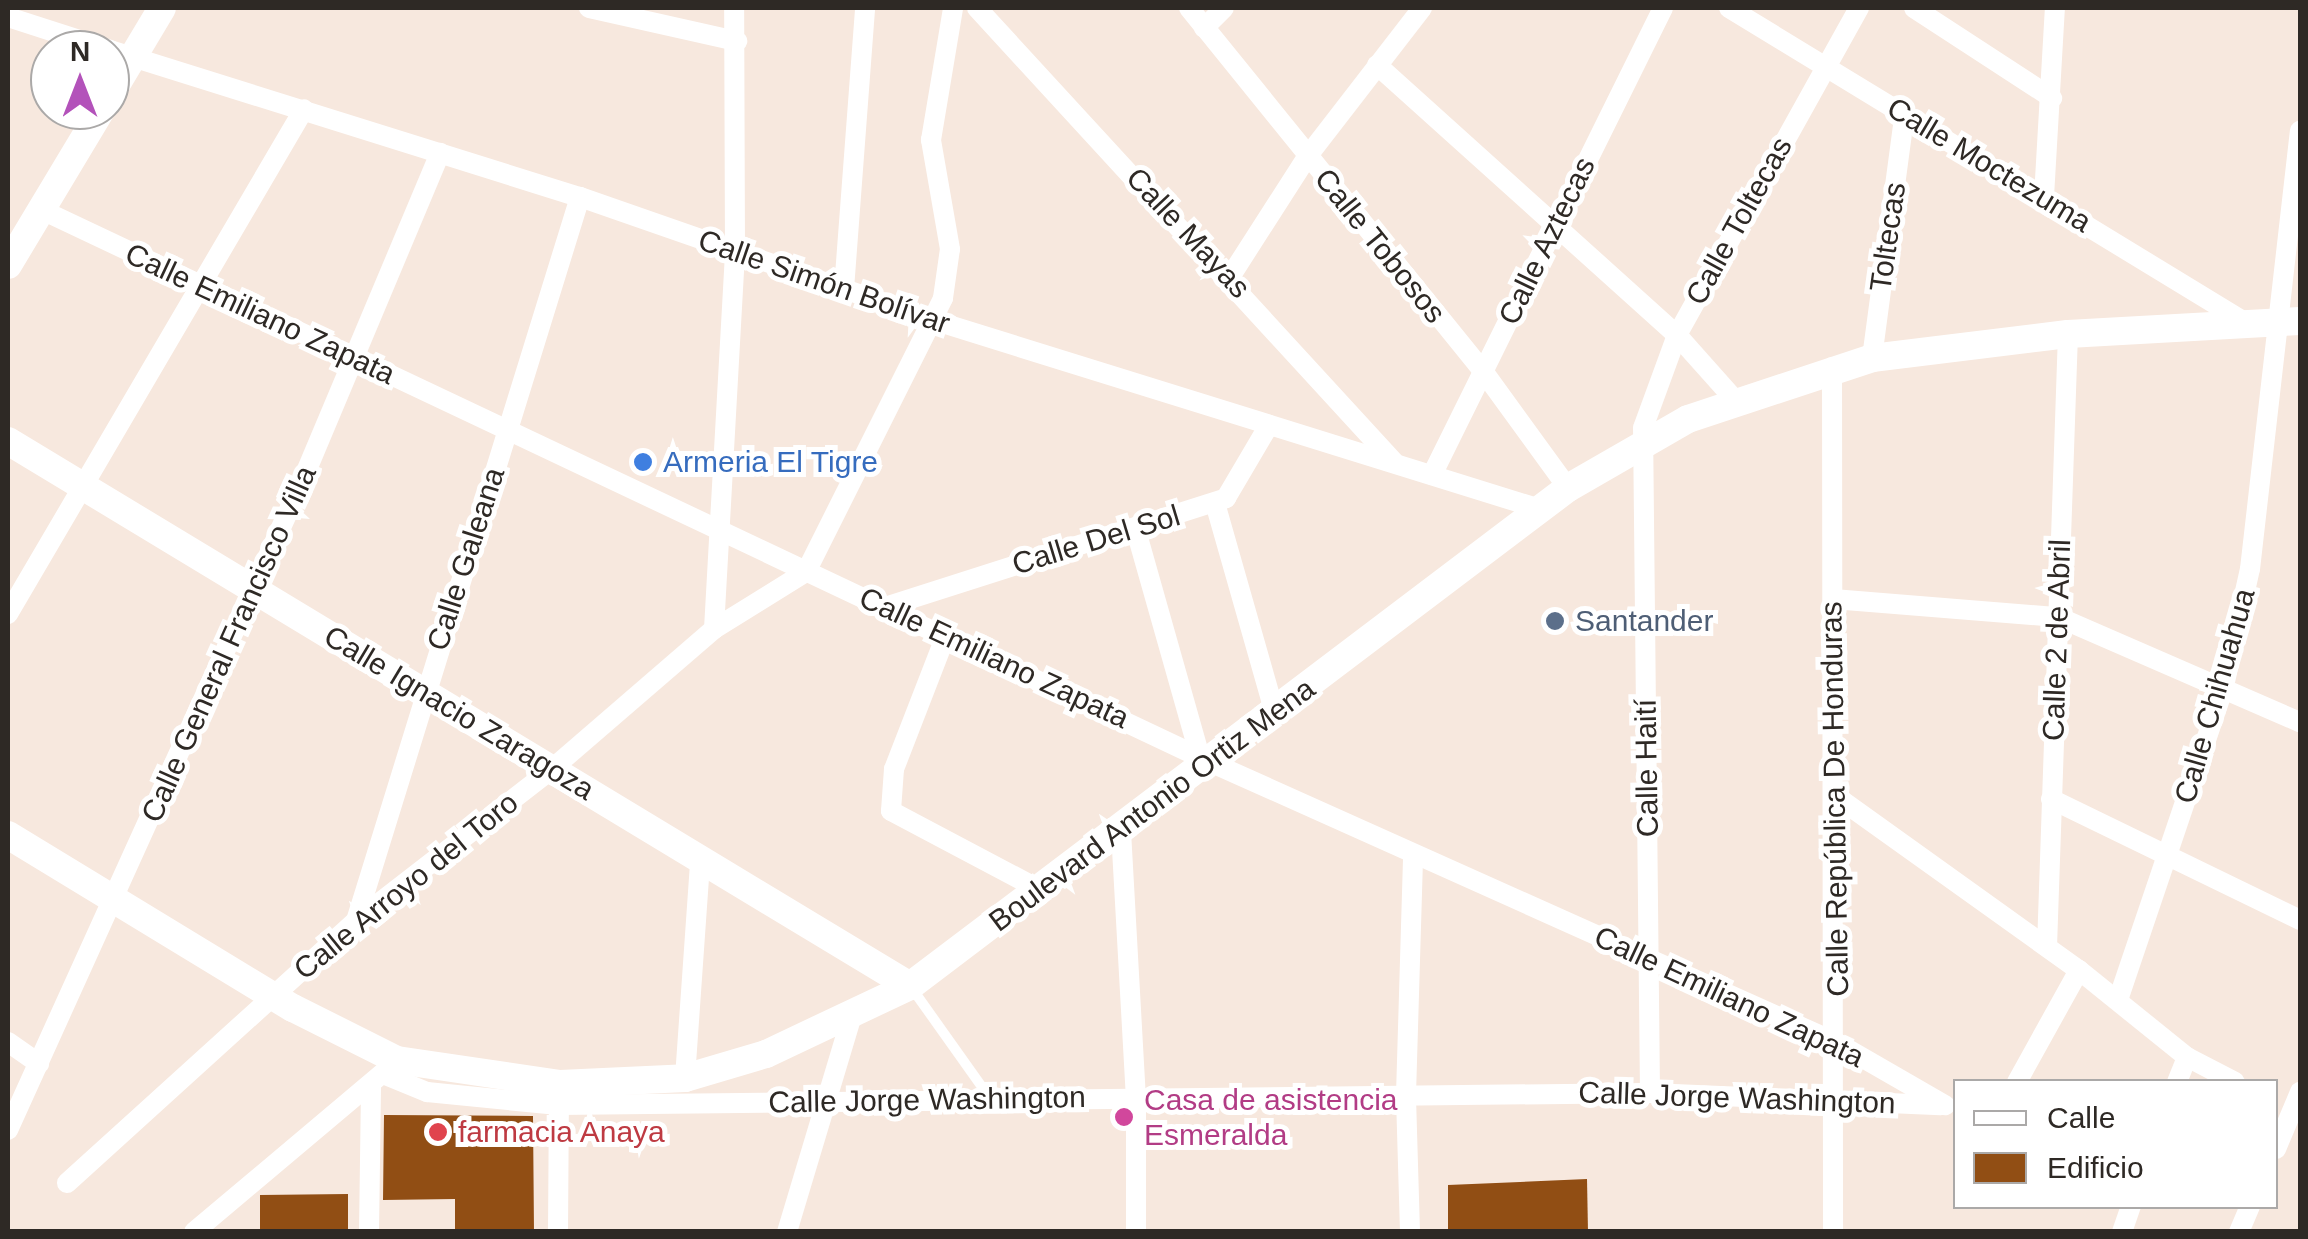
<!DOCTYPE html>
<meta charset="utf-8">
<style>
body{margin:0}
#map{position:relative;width:2308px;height:1239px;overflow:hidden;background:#f7e8de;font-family:Helvetica,sans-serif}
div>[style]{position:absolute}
.building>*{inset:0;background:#914e14}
.lane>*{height:10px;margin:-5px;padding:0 5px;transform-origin:5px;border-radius:5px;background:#fff}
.street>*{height:20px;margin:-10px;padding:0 10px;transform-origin:10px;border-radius:10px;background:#fff}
.secondary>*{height:28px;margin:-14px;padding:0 14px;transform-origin:14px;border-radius:14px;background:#fff}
.dots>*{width:28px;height:28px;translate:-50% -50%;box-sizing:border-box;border:5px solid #fff;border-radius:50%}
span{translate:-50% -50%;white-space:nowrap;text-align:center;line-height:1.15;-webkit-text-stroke:10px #fff;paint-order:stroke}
.street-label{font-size:30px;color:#2e2925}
.shop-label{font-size:30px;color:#366cbe}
.left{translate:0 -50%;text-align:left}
.service-label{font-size:30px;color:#4e5e75}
.hotel-label{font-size:30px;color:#b23c85}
.health-label{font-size:30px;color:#be3a42}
.frame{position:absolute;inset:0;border:10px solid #2e2925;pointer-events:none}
.legend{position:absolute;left:1953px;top:1079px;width:325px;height:130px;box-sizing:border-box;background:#fff;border:2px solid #aba9a8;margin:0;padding:12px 18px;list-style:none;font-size:30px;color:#2e2925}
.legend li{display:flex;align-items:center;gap:20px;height:50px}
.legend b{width:50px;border:2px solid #aba9a8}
.north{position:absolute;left:30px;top:30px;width:100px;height:100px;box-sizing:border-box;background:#fff;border:2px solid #aba9a8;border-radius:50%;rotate:0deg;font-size:28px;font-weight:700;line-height:40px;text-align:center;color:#2e2925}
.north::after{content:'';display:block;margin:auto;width:35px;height:45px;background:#b352ba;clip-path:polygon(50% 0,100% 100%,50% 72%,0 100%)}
</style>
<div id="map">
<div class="building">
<div style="clip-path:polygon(384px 1115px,533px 1116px,534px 1232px,455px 1232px,455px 1199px,383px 1200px)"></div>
<div style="clip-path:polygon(1587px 1179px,1588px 1232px,1448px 1232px,1448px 1185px)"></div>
<div style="clip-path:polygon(348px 1194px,348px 1232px,260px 1232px,260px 1195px)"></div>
</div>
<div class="lane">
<div style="left:911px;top:987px;width:136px;rotate:54.6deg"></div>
</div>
<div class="street">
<div style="left:589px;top:8px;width:152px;rotate:12.6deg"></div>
<div style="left:977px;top:8px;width:616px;rotate:47.43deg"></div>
<div style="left:1189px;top:8px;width:467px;rotate:51deg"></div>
<div style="left:1483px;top:371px;width:145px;rotate:54deg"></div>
<div style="left:1729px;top:8px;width:608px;rotate:31.34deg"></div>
<div style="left:1914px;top:8px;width:165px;rotate:33.1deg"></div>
<div style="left:8px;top:17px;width:107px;rotate:17.9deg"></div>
<div style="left:1204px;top:28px;width:28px;rotate:-45deg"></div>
<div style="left:110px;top:50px;width:492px;rotate:17.4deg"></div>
<div style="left:580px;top:197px;width:377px;rotate:19.2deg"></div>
<div style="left:936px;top:321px;width:633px;rotate:17.29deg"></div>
<div style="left:1377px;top:65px;width:404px;rotate:42deg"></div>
<div style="left:1677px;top:335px;width:86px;rotate:48.3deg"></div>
<div style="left:2044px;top:197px;width:189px;rotate:-86.7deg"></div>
<div style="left:42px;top:210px;width:1292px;rotate:25.3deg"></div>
<div style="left:1210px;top:762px;width:687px;rotate:24.14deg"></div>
<div style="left:1837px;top:1043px;width:125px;rotate:29.9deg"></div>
<div style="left:1230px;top:277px;width:143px;rotate:-57.3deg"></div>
<div style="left:1307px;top:157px;width:188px;rotate:-52.3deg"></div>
<div style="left:844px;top:289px;width:282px;rotate:-85.7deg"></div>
<div style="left:1872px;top:358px;width:243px;rotate:-82.4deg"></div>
<div style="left:1832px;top:367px;width:865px;rotate:89.93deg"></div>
<div style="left:1432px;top:475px;width:521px;rotate:-63.68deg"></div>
<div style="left:1215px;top:503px;width:218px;rotate:74.1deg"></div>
<div style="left:1135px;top:527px;width:235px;rotate:74.2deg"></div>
<div style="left:1833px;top:599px;width:226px;rotate:4.6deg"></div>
<div style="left:2058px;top:617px;width:264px;rotate:23.5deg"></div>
<div style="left:885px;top:607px;width:358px;rotate:-17.7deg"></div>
<div style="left:1226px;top:498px;width:85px;rotate:-59.5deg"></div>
<div style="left:8px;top:614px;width:585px;rotate:-59.62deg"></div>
<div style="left:714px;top:629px;width:379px;rotate:-86.8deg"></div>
<div style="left:735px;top:251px;width:243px;rotate:-90.2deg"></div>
<div style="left:946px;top:635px;width:144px;rotate:111.2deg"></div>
<div style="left:894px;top:769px;width:42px;rotate:94.1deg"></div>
<div style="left:891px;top:811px;width:171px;rotate:27.9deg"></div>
<div style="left:1837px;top:797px;width:297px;rotate:35.6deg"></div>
<div style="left:2079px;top:970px;width:139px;rotate:38.9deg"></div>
<div style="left:2187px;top:1057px;width:54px;rotate:27.5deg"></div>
<div style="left:2051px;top:799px;width:277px;rotate:25.9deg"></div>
<div style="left:1121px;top:831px;width:266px;rotate:86.8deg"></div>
<div style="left:1136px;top:1097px;width:135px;rotate:90deg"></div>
<div style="left:356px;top:921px;width:758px;rotate:-72.81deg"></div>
<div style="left:2047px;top:947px;width:613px;rotate:-88.04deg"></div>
<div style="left:2118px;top:1000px;width:331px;rotate:-71.3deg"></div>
<div style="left:2224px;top:686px;width:120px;rotate:-77.5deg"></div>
<div style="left:2250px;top:569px;width:441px;rotate:-83.5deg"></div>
<div style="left:8px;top:1042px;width:38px;rotate:35deg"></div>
<div style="left:383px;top:1074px;width:48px;rotate:22.2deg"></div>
<div style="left:427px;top:1092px;width:132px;rotate:5.7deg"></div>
<div style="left:558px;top:1105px;width:1092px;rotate:-0.63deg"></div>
<div style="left:1650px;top:1093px;width:291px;rotate:2.4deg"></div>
<div style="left:685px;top:1078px;width:218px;rotate:-86deg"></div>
<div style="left:2017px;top:1082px;width:128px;rotate:-61deg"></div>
<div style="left:2177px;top:1082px;width:27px;rotate:-68deg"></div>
<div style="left:1650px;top:1093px;width:665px;rotate:-90.6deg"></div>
<div style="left:1643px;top:428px;width:99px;rotate:-69.9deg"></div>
<div style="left:1677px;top:335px;width:374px;rotate:-60.9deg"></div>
<div style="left:8px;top:1130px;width:715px;rotate:-65.62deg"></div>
<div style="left:303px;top:479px;width:354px;rotate:-67.2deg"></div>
<div style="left:2276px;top:1149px;width:62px;rotate:-67.2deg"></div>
<div style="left:67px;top:1183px;width:390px;rotate:-42.2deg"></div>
<div style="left:356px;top:921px;width:249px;rotate:-37.8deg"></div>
<div style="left:553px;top:768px;width:213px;rotate:-40.8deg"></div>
<div style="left:714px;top:629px;width:108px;rotate:-31.8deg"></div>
<div style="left:806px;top:572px;width:306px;rotate:-63.4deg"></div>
<div style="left:943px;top:298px;width:49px;rotate:-81.9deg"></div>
<div style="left:950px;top:249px;width:111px;rotate:-99.9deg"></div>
<div style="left:931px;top:140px;width:134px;rotate:-80.5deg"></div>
<div style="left:194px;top:1232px;width:259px;rotate:-40.1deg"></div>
<div style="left:369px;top:1232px;width:146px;rotate:-89.2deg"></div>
<div style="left:558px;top:1232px;width:136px;rotate:-89.6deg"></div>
<div style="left:787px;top:1232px;width:223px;rotate:-73.3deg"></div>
<div style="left:1410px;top:1232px;width:137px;rotate:-91.7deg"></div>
<div style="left:1406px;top:1095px;width:240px;rotate:-88.3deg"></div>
<div style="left:2122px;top:1232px;width:28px;rotate:-71deg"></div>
<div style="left:2239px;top:1232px;width:28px;rotate:-67deg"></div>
</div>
<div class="secondary">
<div style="left:110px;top:95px;width:101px;rotate:-59.1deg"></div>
<div style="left:8px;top:265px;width:181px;rotate:-59deg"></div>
<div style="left:8px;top:441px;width:1054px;rotate:31.14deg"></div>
<div style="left:8px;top:835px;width:333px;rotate:31.3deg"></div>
<div style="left:293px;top:1008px;width:116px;rotate:26.6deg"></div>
<div style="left:397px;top:1060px;width:165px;rotate:8.4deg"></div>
<div style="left:560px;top:1084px;width:125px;rotate:-2.7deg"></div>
<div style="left:685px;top:1078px;width:84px;rotate:-16.5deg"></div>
<div style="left:766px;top:1054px;width:159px;rotate:-25.3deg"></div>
<div style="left:910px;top:986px;width:825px;rotate:-37.12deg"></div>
<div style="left:1568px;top:488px;width:138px;rotate:-29.9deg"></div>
<div style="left:1688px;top:419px;width:194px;rotate:-18.3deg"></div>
<div style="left:1872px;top:358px;width:197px;rotate:-7deg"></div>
<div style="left:2068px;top:334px;width:232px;rotate:-3.2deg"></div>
</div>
<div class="dots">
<div style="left:643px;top:462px;background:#3f7fe0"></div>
<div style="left:1555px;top:621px;background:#5c6f8a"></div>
<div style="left:1124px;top:1117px;background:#d1479c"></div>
<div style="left:438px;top:1132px;background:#e0444e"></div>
</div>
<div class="street-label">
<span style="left:1989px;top:165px;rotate:31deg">Calle Moctezuma</span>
<span style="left:1739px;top:221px;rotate:-61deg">Calle Toltecas</span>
<span style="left:1188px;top:233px;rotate:47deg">Calle Mayas</span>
<span style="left:1888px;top:237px;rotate:-82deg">Toltecas</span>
<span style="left:1547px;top:241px;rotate:-64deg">Calle Aztecas</span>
<span style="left:1380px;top:246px;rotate:51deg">Calle Tobosos</span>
<span style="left:824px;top:282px;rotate:19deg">Calle Simón Bolívar</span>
<span style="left:260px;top:314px;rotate:25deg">Calle Emiliano Zapata</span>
<span style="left:1096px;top:540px;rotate:-17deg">Calle Del Sol</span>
<span style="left:466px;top:559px;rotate:-72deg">Calle Galeana</span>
<span style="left:2057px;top:640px;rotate:-88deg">Calle 2 de Abril</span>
<span style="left:229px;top:644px;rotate:-66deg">Calle General Francisco Villa</span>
<span style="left:994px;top:658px;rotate:25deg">Calle Emiliano Zapata</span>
<span style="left:2215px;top:696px;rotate:-74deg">Calle Chihuahua</span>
<span style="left:459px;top:713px;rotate:31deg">Calle Ignacio Zaragoza</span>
<span style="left:1647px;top:768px;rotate:-91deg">Calle Haití</span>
<span style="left:1835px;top:799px;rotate:-91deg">Calle República De Honduras</span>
<span style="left:1152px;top:805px;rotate:-37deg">Boulevard Antonio Ortiz Mena</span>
<span style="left:406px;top:886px;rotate:-39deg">Calle Arroyo del Toro</span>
<span style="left:1729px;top:997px;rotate:25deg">Calle Emiliano Zapata</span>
<span style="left:1737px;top:1098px;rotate:2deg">Calle Jorge Washington</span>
<span style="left:927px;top:1100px;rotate:-1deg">Calle Jorge Washington</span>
</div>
<div class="shop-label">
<span class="left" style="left:663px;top:462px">Armeria El Tigre</span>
</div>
<div class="service-label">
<span class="left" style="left:1575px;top:621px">Santander</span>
</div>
<div class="hotel-label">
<span class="left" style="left:1144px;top:1117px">Casa de asistencia<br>Esmeralda</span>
</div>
<div class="health-label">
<span class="left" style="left:458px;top:1132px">farmacia Anaya</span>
</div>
<div class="frame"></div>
<ul class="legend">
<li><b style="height:12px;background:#fff"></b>Calle</li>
<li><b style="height:28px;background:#914e14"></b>Edificio</li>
</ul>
<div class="north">N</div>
</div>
